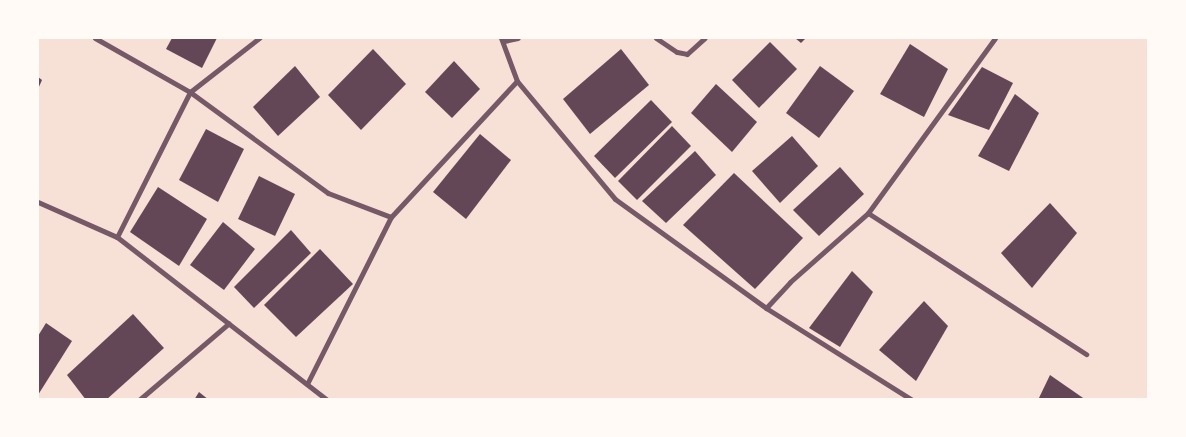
<!DOCTYPE html>
<style>
body{margin:0}
#map{position:relative;width:1186px;height:437px;overflow:hidden;background:#f7e1d7;font-family:"Public Sans",sans-serif}
div>[style]{position:absolute}
.building>*{inset:0;background:#644757}
.minor>*{height:5px;margin:-2.5px;padding:0 2.5px;transform-origin:2.5px;border-radius:2.5px;background:#755966}
span{translate:-50% -50%;white-space:nowrap;text-align:center;line-height:1.15;-webkit-text-stroke:5px #fffaf5;paint-order:stroke}
.frame{position:absolute;inset:0;border:39px solid #fffaf5;pointer-events:none}
</style>
<div id="map">
<div class="building">
<div style="clip-path:polygon(172px 38px,217px 38px,202px 68px,166px 49px)"></div>
<div style="clip-path:polygon(795px 38px,806px 38px,801px 43px)"></div>
<div style="clip-path:polygon(770px 42px,797px 69px,759px 108px,732px 80px)"></div>
<div style="clip-path:polygon(910px 44px,948px 69px,924px 117px,880px 94px)"></div>
<div style="clip-path:polygon(373px 49px,406px 84px,361px 130px,328px 95px)"></div>
<div style="clip-path:polygon(621px 49px,649px 85px,590px 134px,563px 99px)"></div>
<div style="clip-path:polygon(454px 61px,480px 89px,452px 118px,425px 92px)"></div>
<div style="clip-path:polygon(295px 66px,320px 97px,278px 136px,253px 107px)"></div>
<div style="clip-path:polygon(820px 66px,854px 91px,819px 138px,786px 113px)"></div>
<div style="clip-path:polygon(982px 67px,1013px 83px,989px 130px,948px 115px)"></div>
<div style="clip-path:polygon(38px 77px,42px 80px,38px 89px)"></div>
<div style="clip-path:polygon(716px 84px,757px 122px,732px 152px,691px 113px)"></div>
<div style="clip-path:polygon(1015px 94px,1039px 113px,1009px 171px,978px 156px)"></div>
<div style="clip-path:polygon(651px 100px,672px 122px,615px 178px,594px 156px)"></div>
<div style="clip-path:polygon(672px 126px,691px 146px,637px 200px,618px 181px)"></div>
<div style="clip-path:polygon(206px 129px,244px 149px,218px 202px,179px 180px)"></div>
<div style="clip-path:polygon(480px 134px,511px 160px,466px 219px,433px 192px)"></div>
<div style="clip-path:polygon(792px 136px,818px 166px,780px 203px,752px 171px)"></div>
<div style="clip-path:polygon(695px 151px,716px 175px,666px 223px,642px 201px)"></div>
<div style="clip-path:polygon(840px 167px,864px 194px,819px 236px,793px 210px)"></div>
<div style="clip-path:polygon(734px 173px,803px 238px,755px 289px,683px 225px)"></div>
<div style="clip-path:polygon(259px 176px,295px 194px,275px 236px,238px 219px)"></div>
<div style="clip-path:polygon(158px 187px,207px 219px,179px 266px,130px 232px)"></div>
<div style="clip-path:polygon(1050px 203px,1077px 233px,1032px 288px,1001px 253px)"></div>
<div style="clip-path:polygon(223px 222px,255px 249px,224px 290px,190px 265px)"></div>
<div style="clip-path:polygon(291px 230px,311px 253px,254px 308px,234px 287px)"></div>
<div style="clip-path:polygon(320px 249px,353px 284px,296px 337px,264px 305px)"></div>
<div style="clip-path:polygon(852px 271px,873px 292px,840px 347px,809px 328px)"></div>
<div style="clip-path:polygon(924px 301px,948px 326px,916px 381px,879px 350px)"></div>
<div style="clip-path:polygon(133px 314px,164px 348px,106px 400px,86px 400px,67px 375px)"></div>
<div style="clip-path:polygon(46px 323px,72px 341px,38px 395px,38px 336px)"></div>
<div style="clip-path:polygon(1050px 375px,1086px 400px,1038px 400px)"></div>
<div style="clip-path:polygon(199px 392px,209px 400px,194px 400px)"></div>
</div>
<div class="minor">
<div style="left:95px;top:38px;width:109px;rotate:29.6deg"></div>
<div style="left:190px;top:92px;width:171px;rotate:36.2deg"></div>
<div style="left:328px;top:193px;width:67px;rotate:20.9deg"></div>
<div style="left:391px;top:217px;width:185px;rotate:-47.2deg"></div>
<div style="left:501px;top:38px;width:46px;rotate:69.6deg"></div>
<div style="left:517px;top:81px;width:153px;rotate:50.3deg"></div>
<div style="left:615px;top:199px;width:186px;rotate:35.8deg"></div>
<div style="left:766px;top:308px;width:173px;rotate:32.2deg"></div>
<div style="left:656px;top:38px;width:25px;rotate:34deg"></div>
<div style="left:677px;top:52px;width:10px;rotate:11deg"></div>
<div style="left:687px;top:54px;width:24px;rotate:-42deg"></div>
<div style="left:504px;top:41px;width:14px;rotate:-12deg"></div>
<div style="left:38px;top:202px;width:86px;rotate:23.9deg"></div>
<div style="left:117px;top:237px;width:162px;rotate:-63.3deg"></div>
<div style="left:190px;top:92px;width:88px;rotate:-38deg"></div>
<div style="left:868px;top:213px;width:260px;rotate:32.9deg"></div>
<div style="left:117px;top:237px;width:266px;rotate:37.8deg"></div>
<div style="left:766px;top:308px;width:35px;rotate:-47deg"></div>
<div style="left:790px;top:282px;width:104px;rotate:-41.5deg"></div>
<div style="left:868px;top:213px;width:216px;rotate:-54deg"></div>
<div style="left:307px;top:384px;width:187px;rotate:-63.3deg"></div>
<div style="left:139px;top:400px;width:118px;rotate:-40.5deg"></div>
</div>
<div class="frame"></div>
</div>
